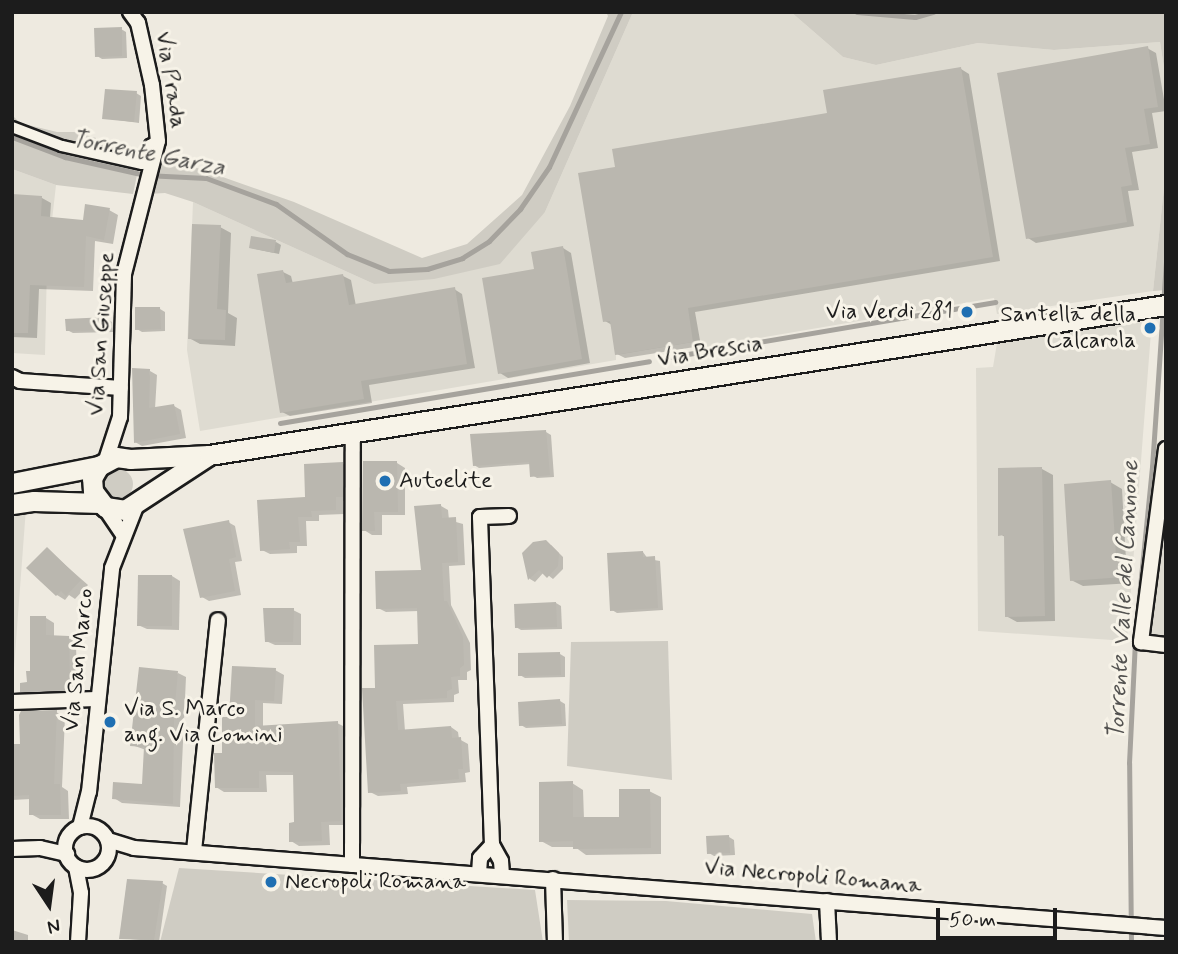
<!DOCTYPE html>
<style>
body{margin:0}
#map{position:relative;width:1178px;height:954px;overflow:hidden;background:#eeeae0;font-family:Mynerve,sans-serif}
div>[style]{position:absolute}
.built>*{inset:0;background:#dedbd1}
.green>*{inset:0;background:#cfccc3}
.round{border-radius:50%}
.shadow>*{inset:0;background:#0003}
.stream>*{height:5px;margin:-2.5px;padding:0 2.5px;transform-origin:2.5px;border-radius:2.5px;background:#a6a39d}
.building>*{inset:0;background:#bab7af}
.roads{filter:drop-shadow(2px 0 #1c1c1c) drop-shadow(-2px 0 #1c1c1c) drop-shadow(0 2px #1c1c1c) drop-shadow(0 -2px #1c1c1c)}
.pedestrian>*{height:10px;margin:-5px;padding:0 5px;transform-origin:5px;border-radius:5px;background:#f7f3e8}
.minor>*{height:14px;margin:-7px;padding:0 7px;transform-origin:7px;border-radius:7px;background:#f7f3e8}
.minor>.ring{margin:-7px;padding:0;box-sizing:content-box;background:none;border:14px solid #f7f3e8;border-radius:50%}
.secondary>*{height:19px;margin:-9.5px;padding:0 9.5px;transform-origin:9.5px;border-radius:9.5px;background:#f7f3e8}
.dots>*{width:19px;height:19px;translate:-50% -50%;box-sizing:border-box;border:4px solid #f7f3e8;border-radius:50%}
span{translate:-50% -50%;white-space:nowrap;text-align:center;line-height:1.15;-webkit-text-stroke:6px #f7f3e8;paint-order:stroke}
.street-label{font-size:23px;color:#1c1c1c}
.poi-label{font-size:23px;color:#1c1c1c}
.right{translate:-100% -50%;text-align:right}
.left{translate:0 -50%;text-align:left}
.water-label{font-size:24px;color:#535250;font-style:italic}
.frame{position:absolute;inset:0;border:14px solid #1c1c1c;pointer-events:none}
.north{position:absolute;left:14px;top:870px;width:70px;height:70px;-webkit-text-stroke:5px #f7f3e8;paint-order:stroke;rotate:167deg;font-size:19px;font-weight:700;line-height:28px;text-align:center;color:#1c1c1c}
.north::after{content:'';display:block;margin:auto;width:24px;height:32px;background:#1c1c1c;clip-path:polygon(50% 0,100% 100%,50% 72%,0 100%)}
.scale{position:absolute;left:936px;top:908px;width:121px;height:32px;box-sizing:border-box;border:4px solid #1c1c1c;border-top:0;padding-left:9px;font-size:21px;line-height:24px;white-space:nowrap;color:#1c1c1c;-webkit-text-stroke:5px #f7f3e8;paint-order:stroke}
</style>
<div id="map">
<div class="built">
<div style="clip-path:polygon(633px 12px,791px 12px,843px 57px,876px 65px,978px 43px,1054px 50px,1160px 42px,1166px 81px,1166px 169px,1153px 291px,997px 314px,994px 298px,695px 349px,693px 342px,616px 355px,616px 360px,200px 431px,187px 350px,193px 202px,374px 284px,545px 212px)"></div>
<div style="clip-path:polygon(12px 169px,56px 185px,47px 265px,45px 355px,12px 353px)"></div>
<div style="clip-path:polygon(1141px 322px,1151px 332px,1127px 641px,978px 631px,976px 368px,993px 367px,997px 343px)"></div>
<div style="clip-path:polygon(26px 508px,12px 695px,12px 510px)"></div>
<div style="clip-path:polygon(1166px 516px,1166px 639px,1148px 637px)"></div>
</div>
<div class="green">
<div style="clip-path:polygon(606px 12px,633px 12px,545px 212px,500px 264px,434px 279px,374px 284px,193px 202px,165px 193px,148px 194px,163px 156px,294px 202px,422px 258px,467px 244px,522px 195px,570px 106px,608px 16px)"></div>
<div style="clip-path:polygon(791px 12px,1166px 12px,1166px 81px,1160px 42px,1054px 50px,978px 43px,876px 65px,843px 57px)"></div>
<div style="clip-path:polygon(12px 115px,20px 123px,57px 132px,75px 132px,142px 151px,133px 194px,56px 185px,12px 169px)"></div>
<div style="clip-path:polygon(1166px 169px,1166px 290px,1153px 291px)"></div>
<div class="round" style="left:103px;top:469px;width:30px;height:30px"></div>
<div style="clip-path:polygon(668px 641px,672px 780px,567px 766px,571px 642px)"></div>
<div style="clip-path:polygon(179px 868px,535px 890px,543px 942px,160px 942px)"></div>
<div style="clip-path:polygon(567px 900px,666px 901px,812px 914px,816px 942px,569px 942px)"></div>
</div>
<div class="shadow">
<div style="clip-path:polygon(121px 29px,126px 32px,127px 58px,102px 59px,97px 56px)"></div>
<div style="clip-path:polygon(1147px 48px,1156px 53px,1166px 111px,1152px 113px,1158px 148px,1132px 152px,1139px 190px,1128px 191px,1134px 226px,1036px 243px,1028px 238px)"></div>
<div style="clip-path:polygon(961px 69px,969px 74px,1000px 261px,695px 312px,701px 346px,625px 358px,617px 354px,612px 325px,605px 321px,617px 168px,829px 114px)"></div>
<div style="clip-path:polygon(136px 93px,141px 96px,139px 123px,104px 118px)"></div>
<div style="clip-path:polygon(12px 196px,42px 198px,51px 203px,50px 218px,84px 222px,109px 210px,118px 215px,113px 244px,95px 241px,93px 291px,39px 289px,37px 338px,12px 337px)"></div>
<div style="clip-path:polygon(220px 227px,231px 233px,228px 313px,237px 318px,235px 346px,200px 344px,189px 338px)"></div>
<div style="clip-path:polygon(276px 242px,281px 245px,279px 254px,251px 248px)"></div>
<div style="clip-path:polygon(563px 248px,571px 253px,590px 363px,508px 378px,500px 373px,536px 270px)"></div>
<div style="clip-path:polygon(283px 272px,291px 276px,293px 284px,343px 276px,351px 280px,356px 306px,454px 289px,462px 294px,475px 368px,369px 385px,372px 403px,290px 416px,282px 412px)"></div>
<div style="clip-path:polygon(160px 309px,165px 312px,165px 331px,142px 332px,137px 329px)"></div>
<div style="clip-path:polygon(107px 319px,112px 322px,113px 332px,73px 333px,67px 330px)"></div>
<div style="clip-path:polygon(150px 371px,157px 375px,155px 409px,174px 406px,181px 410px,186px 438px,142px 446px,135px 442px)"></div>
<div style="clip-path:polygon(546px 432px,551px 435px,554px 477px,537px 478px,532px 475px,531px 464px,479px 468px,474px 465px)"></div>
<div style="clip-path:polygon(397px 463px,405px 468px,405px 515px,382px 515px,382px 535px,372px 535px,364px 530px)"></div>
<div style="clip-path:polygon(343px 464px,351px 468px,351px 501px,343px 501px,344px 514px,319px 515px,319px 521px,306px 521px,307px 546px,297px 546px,297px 553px,270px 554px,262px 550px)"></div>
<div style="clip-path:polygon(1042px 469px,1053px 475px,1055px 621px,1017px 622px,1006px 616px,1005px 537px,1000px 534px)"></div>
<div style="clip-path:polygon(1110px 482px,1122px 489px,1126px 560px,1132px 563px,1133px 583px,1083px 586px,1071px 580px)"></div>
<div style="clip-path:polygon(441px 506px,448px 510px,449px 520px,463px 524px,465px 565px,449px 566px,451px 605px,470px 643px,471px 670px,467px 672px,467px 680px,458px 680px,459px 693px,454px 695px,454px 702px,403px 704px,405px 731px,451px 727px,458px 732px,459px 739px,468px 744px,470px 772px,465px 773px,466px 782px,407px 787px,408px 794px,378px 796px,370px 792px,377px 689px,420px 646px,419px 611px,386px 612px,378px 608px,423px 572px)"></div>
<div style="clip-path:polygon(228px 522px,235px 526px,242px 561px,235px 562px,241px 595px,209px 601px,202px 597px)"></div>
<div style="clip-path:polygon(551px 545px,563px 557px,563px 569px,553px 579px,544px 572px,535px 582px,530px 579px,524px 554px)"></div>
<div style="clip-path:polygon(47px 549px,88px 585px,75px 599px,69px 595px,65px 600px,57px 595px)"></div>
<div style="clip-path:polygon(643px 552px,648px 559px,660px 561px,663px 610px,617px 613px,612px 610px)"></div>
<div style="clip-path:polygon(172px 576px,180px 581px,179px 630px,147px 629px,138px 625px)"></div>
<div style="clip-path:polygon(556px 603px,561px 606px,562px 629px,521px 630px,516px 627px)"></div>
<div style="clip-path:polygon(293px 610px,301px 614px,301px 645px,275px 645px,266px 641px)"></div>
<div style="clip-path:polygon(46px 618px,54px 623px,54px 637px,68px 638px,76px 642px,77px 694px,30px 696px,22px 691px,29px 684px)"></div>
<div style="clip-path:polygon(560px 654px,565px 657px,565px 677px,525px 678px,520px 675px)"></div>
<div style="clip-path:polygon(275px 670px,284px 675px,282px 704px,263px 703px,263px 727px,337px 723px,345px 727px,348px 825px,329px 825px,330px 845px,299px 846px,291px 841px,296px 824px,295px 775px,266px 775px,267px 792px,224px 792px,216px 787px,231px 719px)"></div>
<div style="clip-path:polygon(178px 673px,186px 677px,180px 807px,122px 803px,114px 798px,143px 786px,146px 750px,132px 745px)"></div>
<div style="clip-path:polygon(560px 701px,565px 704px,566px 726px,526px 728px,521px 725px)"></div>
<div style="clip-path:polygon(56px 712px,65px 717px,62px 787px,68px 791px,69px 819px,40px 819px,31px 814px,31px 799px,12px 800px,12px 746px,22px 746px)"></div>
<div style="clip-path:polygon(572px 783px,583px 790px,584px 819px,621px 818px,649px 791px,661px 797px,661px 854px,586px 855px,575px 847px,552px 847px,541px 841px)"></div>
<div style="clip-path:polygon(729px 837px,734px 840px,735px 855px,714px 856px,709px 853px)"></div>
<div style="clip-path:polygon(162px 883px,167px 886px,159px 942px,121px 938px)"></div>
<div style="clip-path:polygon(12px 930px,28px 935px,28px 942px,12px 942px)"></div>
</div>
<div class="stream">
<div style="left:857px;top:12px;width:58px;rotate:4.9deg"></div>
<div style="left:915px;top:17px;width:19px;rotate:-16deg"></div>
<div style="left:12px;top:137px;width:57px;rotate:20.7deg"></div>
<div style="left:65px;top:157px;width:82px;rotate:12.7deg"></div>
<div style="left:145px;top:175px;width:61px;rotate:2.8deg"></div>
<div style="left:206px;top:178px;width:75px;rotate:20.4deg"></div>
<div style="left:276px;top:204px;width:87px;rotate:35.2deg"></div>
<div style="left:347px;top:254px;width:45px;rotate:22deg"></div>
<div style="left:389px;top:271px;width:38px;rotate:-3deg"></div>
<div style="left:427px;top:269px;width:37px;rotate:-17deg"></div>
<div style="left:462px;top:258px;width:32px;rotate:-32deg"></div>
<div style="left:489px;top:241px;width:45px;rotate:-45.9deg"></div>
<div style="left:520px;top:209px;width:51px;rotate:-55.4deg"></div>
<div style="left:549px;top:167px;width:171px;rotate:-65.1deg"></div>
<div style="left:664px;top:358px;width:336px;rotate:-9.6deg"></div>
<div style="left:280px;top:423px;width:374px;rotate:-9.5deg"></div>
<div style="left:1137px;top:617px;width:151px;rotate:-84.3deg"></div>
<div style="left:1152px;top:467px;width:207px;rotate:-86.1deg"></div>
<div style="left:1131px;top:942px;width:179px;rotate:-90.6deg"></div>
<div style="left:1129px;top:763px;width:122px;rotate:-87.2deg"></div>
</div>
<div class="building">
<div style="clip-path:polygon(122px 27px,122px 56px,95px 57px,94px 28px)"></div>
<div style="clip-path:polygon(1148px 46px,1158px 107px,1144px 109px,1150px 144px,1125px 148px,1132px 185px,1121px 187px,1127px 222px,1026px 239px,997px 73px)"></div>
<div style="clip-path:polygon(961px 67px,993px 257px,688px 308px,693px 342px,615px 355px,610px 321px,603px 322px,578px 173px,615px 167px,612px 149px,827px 113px,823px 90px)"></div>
<div style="clip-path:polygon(105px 89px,137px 91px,134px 122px,102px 119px)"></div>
<div style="clip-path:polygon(12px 194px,42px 196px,41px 216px,83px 220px,85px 204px,110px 208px,104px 240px,86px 236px,84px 287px,30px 285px,28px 333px,12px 333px)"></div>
<div style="clip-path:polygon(192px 224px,221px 225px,217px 309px,226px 310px,225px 340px,188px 339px)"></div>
<div style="clip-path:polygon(251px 236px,276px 240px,274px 253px,249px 248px)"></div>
<div style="clip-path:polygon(563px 246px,582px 359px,498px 374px,482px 278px,534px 269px,531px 252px)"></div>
<div style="clip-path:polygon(283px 270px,286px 283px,343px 274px,349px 305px,455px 287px,467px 364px,361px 381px,364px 399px,280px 413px,257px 274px)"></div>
<div style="clip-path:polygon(135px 307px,160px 307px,161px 329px,135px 330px)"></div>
<div style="clip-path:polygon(108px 317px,108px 330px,66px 331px,65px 319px)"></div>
<div style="clip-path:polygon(132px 368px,150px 369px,149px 408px,174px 404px,180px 434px,134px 443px)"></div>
<div style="clip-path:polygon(546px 430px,550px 475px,530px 477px,529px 462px,473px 466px,470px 434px)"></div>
<div style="clip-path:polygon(363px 461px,397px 461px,398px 512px,374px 512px,375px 531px,362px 531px)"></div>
<div style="clip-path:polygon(343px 462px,343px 497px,336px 497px,336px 510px,311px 511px,312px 517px,298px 517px,300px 542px,289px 542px,290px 549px,260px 551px,257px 500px,305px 497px,304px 464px)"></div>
<div style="clip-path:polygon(1042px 467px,1045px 616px,1005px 617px,1004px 535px,998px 536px,998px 468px)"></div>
<div style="clip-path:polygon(1111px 480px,1116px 555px,1121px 555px,1123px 577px,1070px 581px,1064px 484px)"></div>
<div style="clip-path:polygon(441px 504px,442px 518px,456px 517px,458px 562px,442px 563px,444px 601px,447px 601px,463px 637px,464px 665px,460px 668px,460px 676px,451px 677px,452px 689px,447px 691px,447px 698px,396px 701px,398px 730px,451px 726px,452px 738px,461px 737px,463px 769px,458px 769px,459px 779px,400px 784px,401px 791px,368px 793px,362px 688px,375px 688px,374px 645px,418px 644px,417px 608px,376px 609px,375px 571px,421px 570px,414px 506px)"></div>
<div style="clip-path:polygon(229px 520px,236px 557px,229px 559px,235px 591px,200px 598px,183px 529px)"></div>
<div style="clip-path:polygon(546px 540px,559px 553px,558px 566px,547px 578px,539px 570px,528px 580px,522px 553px,533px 542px)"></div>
<div style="clip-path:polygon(47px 547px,81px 580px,66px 596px,61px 591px,56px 596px,26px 568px)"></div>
<div style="clip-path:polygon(643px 551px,643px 557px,655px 556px,658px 608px,610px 611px,607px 553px)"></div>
<div style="clip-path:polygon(138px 575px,172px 575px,172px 626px,137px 626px)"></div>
<div style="clip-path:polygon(556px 602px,557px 627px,515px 628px,514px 604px)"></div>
<div style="clip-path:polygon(263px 608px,294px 608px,293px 642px,265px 642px)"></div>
<div style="clip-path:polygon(30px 616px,46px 616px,46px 635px,69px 636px,70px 690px,20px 692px,20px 683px,27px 682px,26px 671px,30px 671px)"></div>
<div style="clip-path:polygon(560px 652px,561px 675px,518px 676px,518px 653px)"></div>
<div style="clip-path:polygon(232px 666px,276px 668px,274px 701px,255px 700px,255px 726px,338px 721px,341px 821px,321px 822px,322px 841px,289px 842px,289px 823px,294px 822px,293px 772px,259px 771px,259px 788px,215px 788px,214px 753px,222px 753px,222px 717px,229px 717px)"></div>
<div style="clip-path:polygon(139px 667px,178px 671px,174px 715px,173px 804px,112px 799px,113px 782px,142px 784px,144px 747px,130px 746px)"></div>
<div style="clip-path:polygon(560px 699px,562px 724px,519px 726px,518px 702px)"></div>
<div style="clip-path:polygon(57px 710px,54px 784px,60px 784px,61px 815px,29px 815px,29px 795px,12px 796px,12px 744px,20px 744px,19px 715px,21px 711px)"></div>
<div style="clip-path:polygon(573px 781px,573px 817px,619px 817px,619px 789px,650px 789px,651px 848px,573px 849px,573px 841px,539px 842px,539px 782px)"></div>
<div style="clip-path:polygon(729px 835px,730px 853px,707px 854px,706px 836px)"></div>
<div style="clip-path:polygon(127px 879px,163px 881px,154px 940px,119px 939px)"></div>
</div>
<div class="roads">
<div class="pedestrian">
<div style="left:12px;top:127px;width:53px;rotate:20.8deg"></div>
<div style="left:62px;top:146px;width:82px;rotate:12.7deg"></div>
<div style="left:142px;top:164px;width:21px;rotate:-67deg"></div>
<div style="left:150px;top:145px;width:6px;rotate:-31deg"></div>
</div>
<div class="minor">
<div style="left:12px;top:377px;width:9px;rotate:27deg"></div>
<div style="left:20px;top:381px;width:101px;rotate:4deg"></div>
<div style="left:1166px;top:449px;width:195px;rotate:97.4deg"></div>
<div style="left:1141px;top:642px;width:25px;rotate:7deg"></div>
<div style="left:106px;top:460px;width:45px;rotate:-72deg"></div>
<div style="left:120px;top:417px;width:143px;rotate:-88.4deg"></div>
<div style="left:124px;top:274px;width:137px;rotate:-75.7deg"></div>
<div style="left:158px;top:141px;width:56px;rotate:-96.1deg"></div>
<div style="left:152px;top:85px;width:64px;rotate:-102.7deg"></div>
<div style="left:138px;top:23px;width:14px;rotate:-126deg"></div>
<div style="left:103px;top:505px;width:36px;rotate:56deg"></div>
<div style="left:12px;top:702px;width:84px;rotate:-2deg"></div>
<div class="ring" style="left:65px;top:826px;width:30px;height:30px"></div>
<div style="left:80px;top:827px;width:36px;rotate:-76deg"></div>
<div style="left:89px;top:792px;width:225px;rotate:-84.1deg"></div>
<div style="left:112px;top:568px;width:69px;rotate:-68.7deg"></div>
<div style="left:108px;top:840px;width:27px;rotate:17deg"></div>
<div style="left:134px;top:848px;width:1035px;rotate:4.43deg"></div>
<div style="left:12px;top:849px;width:28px;rotate:-2deg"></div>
<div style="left:40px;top:848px;width:28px;rotate:13deg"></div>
<div style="left:194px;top:851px;width:232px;rotate:-84.1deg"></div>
<div style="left:352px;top:865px;width:431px;rotate:-89.9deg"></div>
<div style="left:76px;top:867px;width:26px;rotate:79deg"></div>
<div style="left:81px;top:893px;width:49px;rotate:93.5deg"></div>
<div style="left:479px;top:873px;width:15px;rotate:-86deg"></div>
<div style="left:480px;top:858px;width:18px;rotate:-47deg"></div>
<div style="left:502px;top:875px;width:14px;rotate:-94deg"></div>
<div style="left:501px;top:861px;width:18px;rotate:-119deg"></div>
<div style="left:492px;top:845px;width:328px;rotate:-92.1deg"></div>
<div style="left:480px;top:517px;width:29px;rotate:-2deg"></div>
<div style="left:553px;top:879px;width:63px;rotate:88.2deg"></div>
<div style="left:827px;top:901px;width:41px;rotate:87.2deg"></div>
</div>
<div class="secondary">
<div style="left:209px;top:455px;width:100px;rotate:146.8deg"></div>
<div style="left:125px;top:510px;width:20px;rotate:-171deg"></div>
<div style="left:105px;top:507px;width:20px;rotate:-127deg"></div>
<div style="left:93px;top:491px;width:13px;rotate:-94deg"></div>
<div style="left:92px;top:478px;width:14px;rotate:-60deg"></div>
<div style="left:99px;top:466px;width:19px;rotate:-28deg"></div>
<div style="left:116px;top:457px;width:14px;rotate:8deg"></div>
<div style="left:130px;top:459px;width:79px;rotate:-2.9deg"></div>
<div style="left:209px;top:455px;width:969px;rotate:-8.91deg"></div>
<div style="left:12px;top:483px;width:89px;rotate:-11.1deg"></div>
<div style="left:12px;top:504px;width:22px;rotate:-8deg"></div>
<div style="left:34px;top:501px;width:66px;rotate:1.7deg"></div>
</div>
</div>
<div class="dots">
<div style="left:967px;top:312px;background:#1f6fb2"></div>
<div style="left:1150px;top:328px;background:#1f6fb2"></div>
<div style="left:385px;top:481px;background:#1f6fb2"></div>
<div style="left:110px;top:722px;background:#1f6fb2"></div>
<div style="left:271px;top:882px;background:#1f6fb2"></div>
</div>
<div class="street-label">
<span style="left:170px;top:80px;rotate:81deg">Via Prada</span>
<span style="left:102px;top:334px;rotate:-86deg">Via San Giuseppe</span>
<span style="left:710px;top:352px;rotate:-9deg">Via Brescia</span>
<span style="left:79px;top:660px;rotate:-84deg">Via San Marco</span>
<span style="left:813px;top:877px;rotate:5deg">Via Necropoli Romana</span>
</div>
<div class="poi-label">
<span class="right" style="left:953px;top:312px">Via Verdi 281</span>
<span class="right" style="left:1136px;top:328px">Santella della<br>Calcarola</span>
<span class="left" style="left:399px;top:481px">Autoelite</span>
<span class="left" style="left:124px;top:722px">Via S. Marco<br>ang. Via Comini</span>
<span class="left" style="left:285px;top:882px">Necropoli Romana</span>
</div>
<div class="water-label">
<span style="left:148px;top:154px;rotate:11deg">Torrente Garza</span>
<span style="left:1124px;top:600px;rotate:-87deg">Torrente Valle del Cannone</span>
</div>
<div class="frame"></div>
<div class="north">N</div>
<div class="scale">50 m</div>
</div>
